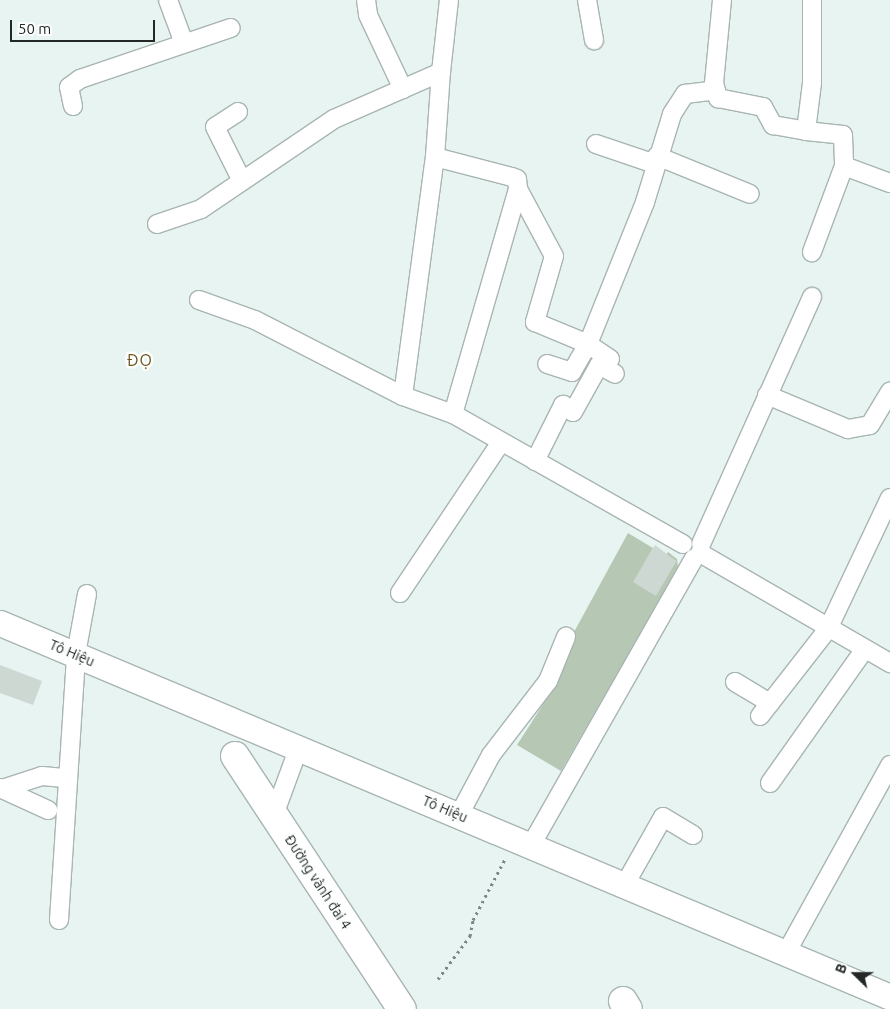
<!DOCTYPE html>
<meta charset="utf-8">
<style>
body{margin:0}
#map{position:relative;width:890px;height:1009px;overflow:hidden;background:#e7f4f2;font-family:Ubuntu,sans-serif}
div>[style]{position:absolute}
.green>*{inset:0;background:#b6c8b4}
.building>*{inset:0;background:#cdd8d2}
.path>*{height:3px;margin-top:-1.5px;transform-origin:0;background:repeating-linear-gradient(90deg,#7d8684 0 2.5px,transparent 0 6.5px)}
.roads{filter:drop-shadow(1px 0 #a8b5b2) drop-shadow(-1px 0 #a8b5b2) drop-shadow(0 1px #a8b5b2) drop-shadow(0 -1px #a8b5b2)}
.street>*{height:18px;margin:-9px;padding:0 9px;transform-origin:9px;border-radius:9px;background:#fff}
.secondary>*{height:25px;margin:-12.5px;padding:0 12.5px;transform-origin:12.5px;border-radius:12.5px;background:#fff}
.primary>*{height:28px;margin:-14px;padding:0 14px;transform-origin:14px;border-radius:14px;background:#fff}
span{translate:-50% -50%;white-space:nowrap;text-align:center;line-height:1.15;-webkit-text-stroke:5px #fcfffe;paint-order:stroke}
.street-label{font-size:14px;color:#232827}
.quarter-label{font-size:16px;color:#6d541b;letter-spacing:1px}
.north{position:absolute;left:830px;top:949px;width:50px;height:50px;-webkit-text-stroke:4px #fcfffe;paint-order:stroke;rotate:292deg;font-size:14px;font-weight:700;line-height:20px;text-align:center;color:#232827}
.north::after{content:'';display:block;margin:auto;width:18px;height:22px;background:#232827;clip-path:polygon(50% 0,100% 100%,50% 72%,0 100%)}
.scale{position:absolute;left:10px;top:20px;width:145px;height:22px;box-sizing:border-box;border:2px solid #232827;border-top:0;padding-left:6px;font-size:15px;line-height:18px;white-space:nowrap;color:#232827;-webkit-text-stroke:4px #fcfffe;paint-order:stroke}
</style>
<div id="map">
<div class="green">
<div style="clip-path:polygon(628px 533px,653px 548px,634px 582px,656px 595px,676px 561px,666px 555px,668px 552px,677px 559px,678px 568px,561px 771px,517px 745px,558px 681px,568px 643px)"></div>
</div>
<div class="building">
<div style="clip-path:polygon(655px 545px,676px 561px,656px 596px,633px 582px)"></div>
<div style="clip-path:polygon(0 665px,42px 681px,33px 705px,0 693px)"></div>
</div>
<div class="path">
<div style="left:438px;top:979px;width:54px;rotate:-53.3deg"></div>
<div style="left:470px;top:936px;width:16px;rotate:-79deg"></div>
<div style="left:473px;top:920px;width:69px;rotate:-62.3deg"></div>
</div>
<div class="roads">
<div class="street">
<div style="left:168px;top:0;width:46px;rotate:69.6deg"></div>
<div style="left:366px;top:0;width:15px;rotate:82deg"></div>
<div style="left:368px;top:15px;width:82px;rotate:64.7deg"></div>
<div style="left:587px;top:0;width:41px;rotate:80.1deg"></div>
<div style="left:722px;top:0;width:83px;rotate:95.5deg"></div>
<div style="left:714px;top:83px;width:16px;rotate:75deg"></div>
<div style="left:718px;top:98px;width:46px;rotate:11.3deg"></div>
<div style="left:763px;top:107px;width:21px;rotate:61deg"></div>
<div style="left:773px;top:125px;width:34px;rotate:10deg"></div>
<div style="left:806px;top:131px;width:48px;rotate:-82.9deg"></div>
<div style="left:812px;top:83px;width:83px;rotate:-90deg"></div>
<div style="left:73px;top:106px;width:19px;rotate:-102deg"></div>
<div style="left:69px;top:87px;width:14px;rotate:-36deg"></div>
<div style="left:80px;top:79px;width:159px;rotate:-18.7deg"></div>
<div style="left:238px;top:112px;width:27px;rotate:147deg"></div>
<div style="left:215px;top:127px;width:58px;rotate:63.4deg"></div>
<div style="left:806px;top:131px;width:37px;rotate:6deg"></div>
<div style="left:843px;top:135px;width:31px;rotate:88deg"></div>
<div style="left:844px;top:166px;width:92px;rotate:110.4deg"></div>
<div style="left:596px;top:144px;width:62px;rotate:18.7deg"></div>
<div style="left:657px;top:156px;width:100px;rotate:22.2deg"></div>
<div style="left:435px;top:157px;width:80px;rotate:14.6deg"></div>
<div style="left:512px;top:177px;width:5px;rotate:22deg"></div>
<div style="left:517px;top:179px;width:10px;rotate:84deg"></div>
<div style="left:518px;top:189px;width:234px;rotate:106.1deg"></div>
<div style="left:844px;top:166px;width:49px;rotate:20.3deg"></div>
<div style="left:518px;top:189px;width:76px;rotate:61.8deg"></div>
<div style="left:554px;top:256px;width:69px;rotate:106.1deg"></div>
<div style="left:535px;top:322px;width:57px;rotate:22.5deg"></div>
<div style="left:588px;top:344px;width:32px;rotate:120deg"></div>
<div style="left:572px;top:372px;width:26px;rotate:-162deg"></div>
<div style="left:157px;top:224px;width:46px;rotate:-18.8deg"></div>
<div style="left:201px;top:209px;width:161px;rotate:-34.1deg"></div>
<div style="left:334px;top:119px;width:117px;rotate:-23.7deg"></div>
<div style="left:441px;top:72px;width:72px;rotate:-83.7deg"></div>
<div style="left:199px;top:300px;width:59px;rotate:19.7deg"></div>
<div style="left:255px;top:320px;width:166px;rotate:27.2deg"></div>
<div style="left:403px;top:396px;width:53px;rotate:19.8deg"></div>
<div style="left:453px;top:414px;width:264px;rotate:29.5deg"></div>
<div style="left:610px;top:359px;width:27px;rotate:-146deg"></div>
<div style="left:588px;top:344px;width:153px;rotate:-68.1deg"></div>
<div style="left:645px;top:202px;width:92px;rotate:-72.9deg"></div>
<div style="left:672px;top:114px;width:24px;rotate:-57deg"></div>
<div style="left:685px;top:94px;width:31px;rotate:-7deg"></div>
<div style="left:767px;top:395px;width:88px;rotate:22.8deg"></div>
<div style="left:848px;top:429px;width:22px;rotate:-10deg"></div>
<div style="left:870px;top:425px;width:39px;rotate:-59deg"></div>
<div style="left:403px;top:396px;width:241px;rotate:-82.4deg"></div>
<div style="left:435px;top:157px;width:85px;rotate:-86deg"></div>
<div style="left:535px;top:461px;width:63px;rotate:-63.4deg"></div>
<div style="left:563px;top:405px;width:12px;rotate:35deg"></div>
<div style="left:573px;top:412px;width:54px;rotate:-61deg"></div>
<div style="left:599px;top:365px;width:18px;rotate:29deg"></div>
<div style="left:701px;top:544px;width:271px;rotate:-65.8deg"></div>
<div style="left:700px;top:553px;width:220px;rotate:30.1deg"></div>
<div style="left:400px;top:593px;width:182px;rotate:-56.2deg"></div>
<div style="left:735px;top:682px;width:41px;rotate:31deg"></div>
<div style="left:760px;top:716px;width:110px;rotate:-52deg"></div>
<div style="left:828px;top:629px;width:145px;rotate:-64.7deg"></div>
<div style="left:770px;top:783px;width:164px;rotate:-54.7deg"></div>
<div style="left:0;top:788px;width:53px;rotate:24.6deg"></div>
<div style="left:2px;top:789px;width:42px;rotate:-18deg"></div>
<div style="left:42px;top:776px;width:25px;rotate:5deg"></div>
<div style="left:274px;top:815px;width:72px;rotate:-69.8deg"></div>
<div style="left:459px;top:815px;width:68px;rotate:-61.9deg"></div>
<div style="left:491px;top:755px;width:93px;rotate:-52.4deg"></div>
<div style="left:548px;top:681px;width:48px;rotate:-67.8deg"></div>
<div style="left:530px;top:847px;width:332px;rotate:-60.4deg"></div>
<div style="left:624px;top:886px;width:79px;rotate:-60.5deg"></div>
<div style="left:663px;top:817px;width:35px;rotate:31deg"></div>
<div style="left:59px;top:920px;width:267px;rotate:-86.3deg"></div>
<div style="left:76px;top:654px;width:61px;rotate:-79.6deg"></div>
<div style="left:786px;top:953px;width:215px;rotate:-61deg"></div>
</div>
<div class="secondary">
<div style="left:0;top:623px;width:965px;rotate:22.79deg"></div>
</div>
<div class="primary">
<div style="left:235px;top:756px;width:303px;rotate:56.6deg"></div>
<div style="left:623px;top:1001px;width:9px;rotate:58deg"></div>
</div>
</div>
<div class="street-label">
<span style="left:72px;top:653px;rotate:23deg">Tô Hiệu</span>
<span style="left:445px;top:809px;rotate:23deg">Tô Hiệu</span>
<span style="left:318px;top:882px;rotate:57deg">Đường vành đai 4</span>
</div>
<div class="quarter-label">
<span style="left:140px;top:360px">ĐỌ</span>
</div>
<div class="north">B</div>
<div class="scale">50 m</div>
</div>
